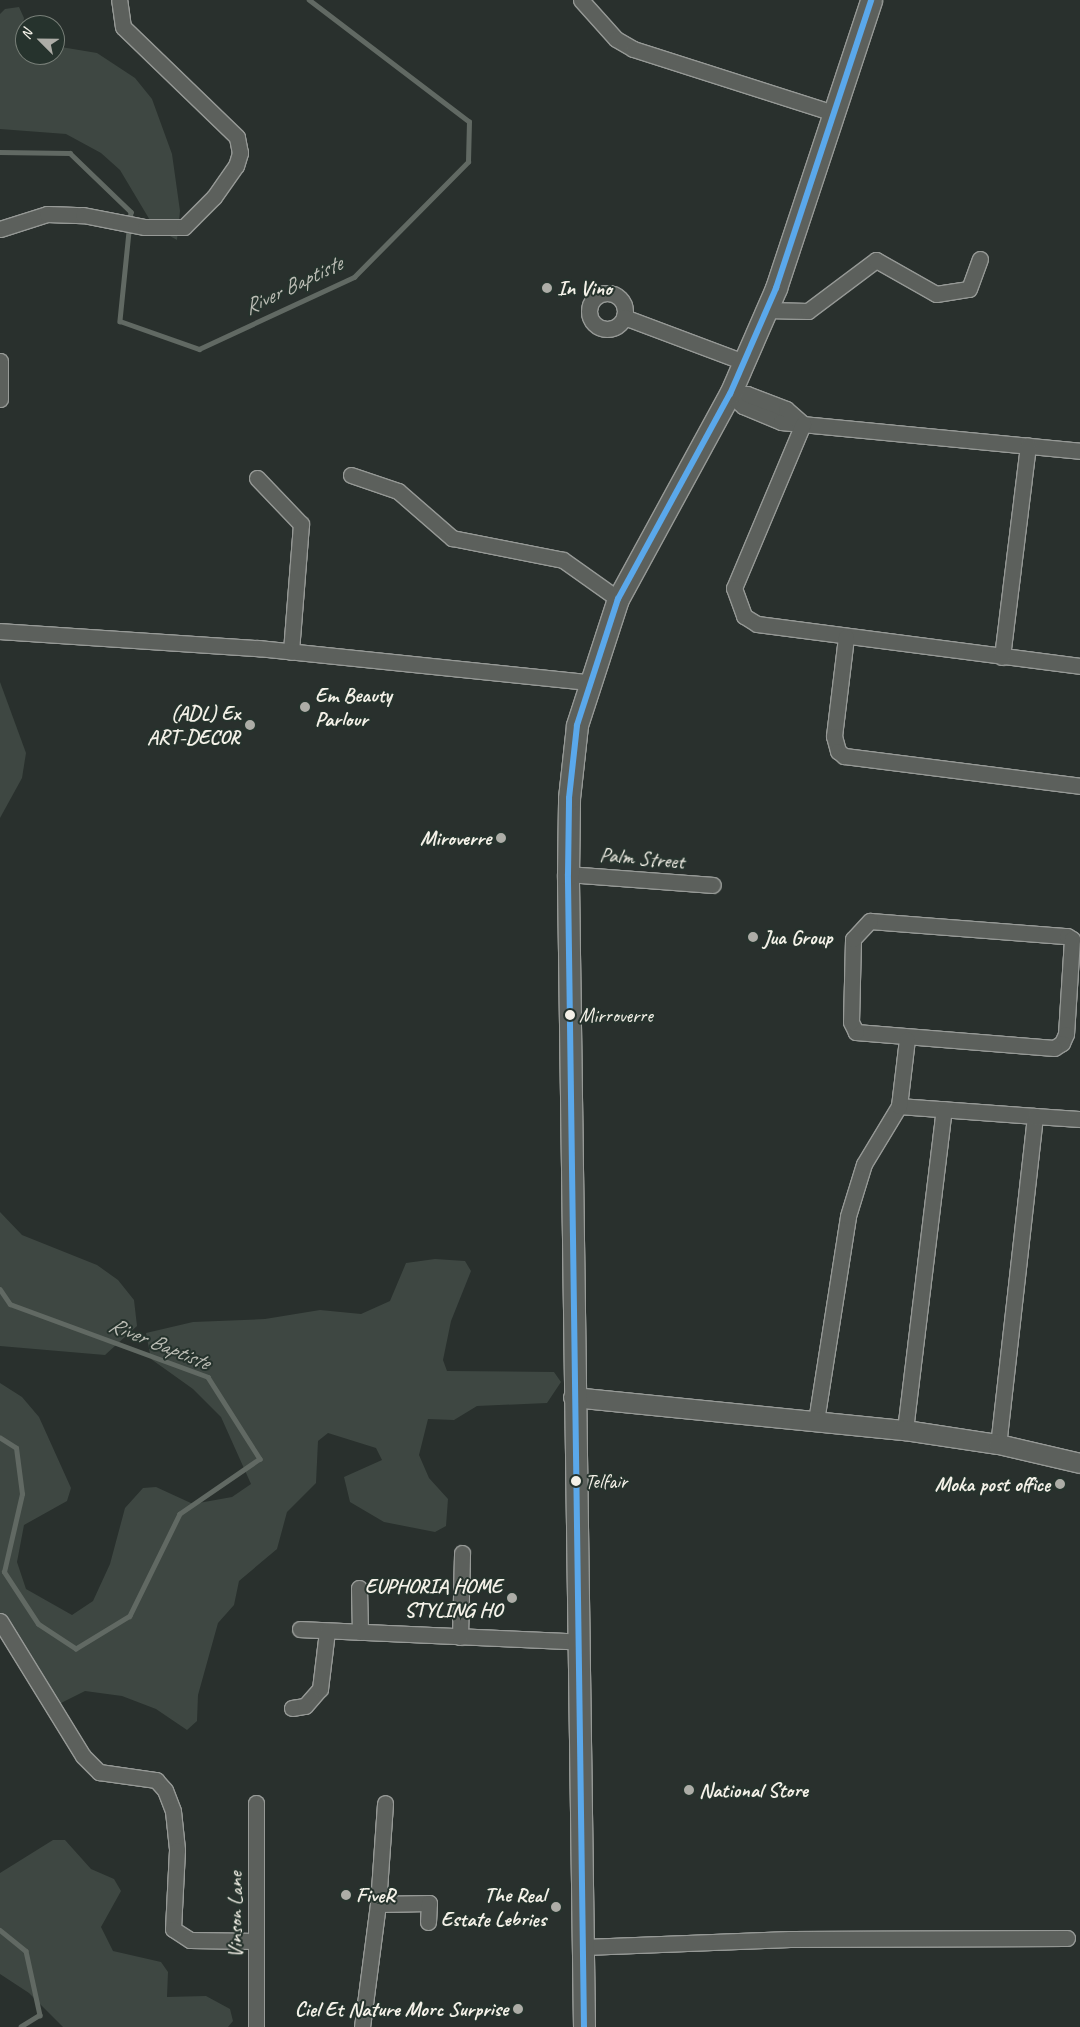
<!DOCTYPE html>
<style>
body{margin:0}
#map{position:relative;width:1080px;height:2027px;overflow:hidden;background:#29302d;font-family:Caveat,sans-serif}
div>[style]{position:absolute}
.green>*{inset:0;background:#3e4742}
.stream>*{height:4.5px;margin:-2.25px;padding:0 2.25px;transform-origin:2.25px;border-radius:2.25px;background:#616963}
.roads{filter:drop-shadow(1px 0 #969996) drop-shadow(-1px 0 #969996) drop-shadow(0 1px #969996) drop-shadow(0 -1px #969996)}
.minor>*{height:15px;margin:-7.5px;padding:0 7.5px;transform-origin:7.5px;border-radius:7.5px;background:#5c605c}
.minor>.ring{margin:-7.5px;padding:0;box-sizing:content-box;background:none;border:15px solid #5c605c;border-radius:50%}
.tertiary>*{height:19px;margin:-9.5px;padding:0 9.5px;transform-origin:9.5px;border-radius:9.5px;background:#5c605c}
.secondary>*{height:21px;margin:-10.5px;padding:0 10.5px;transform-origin:10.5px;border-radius:10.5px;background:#5c605c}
.bus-1>*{height:6px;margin:-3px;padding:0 3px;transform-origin:3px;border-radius:3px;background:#5aa8eb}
.dots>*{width:14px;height:14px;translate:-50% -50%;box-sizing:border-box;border:2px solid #26332d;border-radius:50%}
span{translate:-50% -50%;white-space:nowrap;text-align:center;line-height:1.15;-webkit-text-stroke:4px #26332d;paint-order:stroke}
.bus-label{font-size:20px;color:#f4f1e8}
.left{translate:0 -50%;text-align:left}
.poi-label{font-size:21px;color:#f4f1e8;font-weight:700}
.right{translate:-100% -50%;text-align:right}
.street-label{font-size:21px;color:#f4f1e8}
.water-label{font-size:22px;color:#bcbdb5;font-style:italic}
.north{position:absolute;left:15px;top:15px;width:50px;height:50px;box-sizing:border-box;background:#26332d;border:1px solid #787f78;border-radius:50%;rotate:293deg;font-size:14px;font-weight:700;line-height:20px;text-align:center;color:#f4f1e8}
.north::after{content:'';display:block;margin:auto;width:18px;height:22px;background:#adada7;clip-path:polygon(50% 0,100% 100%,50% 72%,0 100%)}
</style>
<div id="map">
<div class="green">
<div style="clip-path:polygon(19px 7px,24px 18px,19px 45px,25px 45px,25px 55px,55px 55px,55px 46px,97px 53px,135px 78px,152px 99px,172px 154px,180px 211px,177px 240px,154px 227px,120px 170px,101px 153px,66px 134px,0 129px,0 14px,5px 9px)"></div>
<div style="clip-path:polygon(0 682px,26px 753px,22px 778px,0 818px)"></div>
<div style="clip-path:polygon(0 1212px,22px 1235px,97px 1265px,118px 1280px,134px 1300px,137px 1326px,105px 1355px,0 1346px)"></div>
<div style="clip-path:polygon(435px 1259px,465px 1261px,471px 1271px,451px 1321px,443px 1360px,447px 1371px,554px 1372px,561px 1382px,547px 1403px,477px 1406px,454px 1420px,428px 1419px,419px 1455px,429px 1478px,448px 1499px,446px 1526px,435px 1532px,384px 1522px,350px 1502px,344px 1477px,382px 1460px,376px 1448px,328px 1433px,318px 1441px,316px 1483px,287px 1512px,277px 1549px,239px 1581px,234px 1605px,218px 1623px,198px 1695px,197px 1721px,187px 1730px,156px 1709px,122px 1696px,85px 1691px,53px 1707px,0 1623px,0 1383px,22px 1397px,39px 1417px,71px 1488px,67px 1501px,24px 1525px,17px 1562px,26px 1589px,72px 1615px,93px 1601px,110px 1564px,125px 1508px,143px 1488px,156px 1487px,193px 1504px,232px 1497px,251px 1484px,221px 1417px,193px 1389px,151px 1359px,146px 1333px,193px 1322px,265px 1319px,320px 1310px,361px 1314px,390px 1301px,406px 1263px)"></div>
<div style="clip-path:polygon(53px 1840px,65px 1840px,91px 1869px,114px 1879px,121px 1891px,101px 1927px,113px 1951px,161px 1962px,168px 1972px,167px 1997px,206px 1996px,230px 2009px,233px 2021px,228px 2027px,63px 2027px,29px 1993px,0 1974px,0 1873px)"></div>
</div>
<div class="stream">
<div style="left:0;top:152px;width:70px;rotate:0.8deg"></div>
<div style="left:70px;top:153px;width:85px;rotate:44deg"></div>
<div style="left:131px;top:212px;width:110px;rotate:95.8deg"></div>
<div style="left:120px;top:321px;width:84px;rotate:19.5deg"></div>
<div style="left:199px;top:349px;width:171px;rotate:-24.9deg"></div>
<div style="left:354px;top:277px;width:162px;rotate:-45.3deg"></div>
<div style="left:468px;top:162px;width:40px;rotate:-88.6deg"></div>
<div style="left:469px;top:122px;width:201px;rotate:-142.7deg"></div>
<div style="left:0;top:1289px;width:18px;rotate:56deg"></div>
<div style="left:10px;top:1304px;width:211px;rotate:20.2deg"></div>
<div style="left:208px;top:1377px;width:97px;rotate:57.6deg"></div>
<div style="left:260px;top:1459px;width:97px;rotate:145.5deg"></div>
<div style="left:180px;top:1514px;width:114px;rotate:116.1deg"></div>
<div style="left:130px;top:1616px;width:63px;rotate:148.6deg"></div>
<div style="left:76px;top:1649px;width:45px;rotate:-146.7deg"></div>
<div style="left:38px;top:1624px;width:62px;rotate:-123.2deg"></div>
<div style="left:4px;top:1572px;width:80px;rotate:-77deg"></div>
<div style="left:22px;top:1494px;width:46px;rotate:-97.4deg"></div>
<div style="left:16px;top:1448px;width:19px;rotate:-148deg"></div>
<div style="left:0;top:1930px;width:33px;rotate:39deg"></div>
<div style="left:26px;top:1951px;width:66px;rotate:77.7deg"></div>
<div style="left:40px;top:2015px;width:22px;rotate:148deg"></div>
</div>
<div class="roads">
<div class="minor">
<div style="left:581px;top:0;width:52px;rotate:48.1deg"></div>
<div style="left:616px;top:39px;width:20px;rotate:30deg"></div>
<div style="left:633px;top:49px;width:210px;rotate:17.7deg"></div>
<div style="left:0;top:229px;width:49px;rotate:-17.7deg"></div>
<div style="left:47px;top:214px;width:36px;rotate:2deg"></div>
<div style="left:83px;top:215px;width:63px;rotate:11deg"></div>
<div style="left:145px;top:227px;width:39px"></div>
<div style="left:184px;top:227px;width:42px;rotate:-45deg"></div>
<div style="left:214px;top:197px;width:38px;rotate:-55deg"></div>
<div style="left:236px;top:166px;width:14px;rotate:-73deg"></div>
<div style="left:240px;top:153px;width:16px;rotate:-101deg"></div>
<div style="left:237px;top:137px;width:158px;rotate:-136deg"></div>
<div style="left:123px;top:27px;width:27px;rotate:-98deg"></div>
<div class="ring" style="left:589px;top:293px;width:21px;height:21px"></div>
<div style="left:766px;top:310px;width:42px;rotate:1.4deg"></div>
<div style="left:808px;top:311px;width:85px;rotate:-36.9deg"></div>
<div style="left:876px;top:260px;width:69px;rotate:29.5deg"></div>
<div style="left:936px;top:294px;width:33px;rotate:-9deg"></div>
<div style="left:969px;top:289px;width:32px;rotate:-70deg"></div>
<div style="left:624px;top:317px;width:128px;rotate:20.6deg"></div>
<div style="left:0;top:361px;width:38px;rotate:90deg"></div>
<div style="left:730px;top:394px;width:18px;rotate:43deg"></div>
<div style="left:743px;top:406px;width:41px;rotate:22.8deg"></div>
<div style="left:781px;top:422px;width:300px;rotate:5.5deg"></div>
<div style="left:730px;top:394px;width:17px"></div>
<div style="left:747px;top:394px;width:42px;rotate:21deg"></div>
<div style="left:786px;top:409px;width:23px;rotate:41deg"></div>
<div style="left:803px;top:424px;width:178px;rotate:112.8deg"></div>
<div style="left:734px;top:588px;width:30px;rotate:70deg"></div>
<div style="left:744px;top:616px;width:15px;rotate:32deg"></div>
<div style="left:757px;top:624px;width:326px;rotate:7.4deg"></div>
<div style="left:351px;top:475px;width:50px;rotate:18.8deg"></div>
<div style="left:398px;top:491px;width:72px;rotate:41deg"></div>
<div style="left:452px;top:538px;width:113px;rotate:11.2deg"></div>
<div style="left:563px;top:560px;width:67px;rotate:35.3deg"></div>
<div style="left:257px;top:478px;width:64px;rotate:46.3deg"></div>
<div style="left:301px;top:524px;width:128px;rotate:94.5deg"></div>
<div style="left:0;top:631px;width:259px;rotate:3.8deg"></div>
<div style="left:258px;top:648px;width:332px;rotate:5.9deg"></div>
<div style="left:846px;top:637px;width:100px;rotate:96.9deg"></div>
<div style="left:834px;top:736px;width:16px;rotate:75deg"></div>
<div style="left:838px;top:751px;width:8px;rotate:40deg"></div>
<div style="left:844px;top:756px;width:238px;rotate:7.2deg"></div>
<div style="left:1002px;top:657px;width:213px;rotate:-83deg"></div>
<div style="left:568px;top:874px;width:145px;rotate:4.3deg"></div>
<div style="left:870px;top:921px;width:198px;rotate:4.4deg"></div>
<div style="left:1067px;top:936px;width:6px;rotate:31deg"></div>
<div style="left:1072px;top:939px;width:95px;rotate:93.6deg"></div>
<div style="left:1066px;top:1034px;width:10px;rotate:114deg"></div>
<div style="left:1062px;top:1043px;width:9px;rotate:148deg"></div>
<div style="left:1054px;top:1048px;width:199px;rotate:-175.4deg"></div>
<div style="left:856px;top:1032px;width:11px;rotate:-117deg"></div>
<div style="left:851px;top:1022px;width:83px;rotate:-88.6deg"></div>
<div style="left:853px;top:939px;width:25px;rotate:-47deg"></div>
<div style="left:899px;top:1106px;width:136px;rotate:4.2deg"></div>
<div style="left:1035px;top:1116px;width:330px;rotate:96.4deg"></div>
<div style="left:1035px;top:1116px;width:45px;rotate:3.8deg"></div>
<div style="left:816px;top:1421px;width:207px;rotate:-81.1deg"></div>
<div style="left:848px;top:1216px;width:54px;rotate:-72.9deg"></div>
<div style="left:864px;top:1164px;width:68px;rotate:-58.9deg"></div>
<div style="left:899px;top:1106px;width:67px;rotate:-83.2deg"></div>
<div style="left:905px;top:1430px;width:323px;rotate:-83.1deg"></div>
<div style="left:359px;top:1588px;width:44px;rotate:88.7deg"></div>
<div style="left:0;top:1621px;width:158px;rotate:58.4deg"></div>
<div style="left:83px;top:1756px;width:23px;rotate:45deg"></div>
<div style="left:99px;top:1772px;width:58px;rotate:8deg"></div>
<div style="left:156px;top:1780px;width:13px;rotate:48deg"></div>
<div style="left:165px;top:1790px;width:22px;rotate:69deg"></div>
<div style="left:173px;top:1811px;width:39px;rotate:84deg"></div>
<div style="left:177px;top:1850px;width:79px;rotate:92.9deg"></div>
<div style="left:173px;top:1929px;width:20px;rotate:33deg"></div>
<div style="left:190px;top:1940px;width:66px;rotate:0.9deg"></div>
<div style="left:300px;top:1629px;width:281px;rotate:2.6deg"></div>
<div style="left:460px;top:1637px;width:84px;rotate:-88.6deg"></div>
<div style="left:292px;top:1708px;width:13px;rotate:-9deg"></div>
<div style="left:305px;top:1706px;width:23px;rotate:-49deg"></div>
<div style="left:320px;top:1689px;width:58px;rotate:-83.1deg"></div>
<div style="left:378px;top:1904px;width:51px;rotate:-1.1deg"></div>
<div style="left:429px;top:1903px;width:19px;rotate:93deg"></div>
<div style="left:584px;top:1947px;width:206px;rotate:-2.2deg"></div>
<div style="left:790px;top:1939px;width:277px;rotate:-0.2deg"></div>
<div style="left:256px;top:2027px;width:224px;rotate:-90deg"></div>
<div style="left:362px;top:2027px;width:124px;rotate:-82.6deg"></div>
<div style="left:378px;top:1904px;width:101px;rotate:-86deg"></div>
</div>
<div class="tertiary">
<div style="left:573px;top:1397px;width:334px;rotate:5.7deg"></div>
<div style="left:905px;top:1430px;width:94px;rotate:8.6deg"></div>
<div style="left:998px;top:1444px;width:84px;rotate:13deg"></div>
</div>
<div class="secondary">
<div style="left:584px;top:2027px;width:1153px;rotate:-90.8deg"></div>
<div style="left:568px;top:874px;width:76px;rotate:-89.2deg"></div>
<div style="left:569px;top:798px;width:73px;rotate:-83.7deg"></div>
<div style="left:577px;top:725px;width:133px;rotate:-72deg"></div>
<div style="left:618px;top:599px;width:234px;rotate:-61.4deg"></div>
<div style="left:730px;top:394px;width:116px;rotate:-66.5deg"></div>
<div style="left:776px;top:288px;width:303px;rotate:-71.7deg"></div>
</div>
</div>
<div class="bus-1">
<div style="left:584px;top:2027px;width:1153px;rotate:-90.8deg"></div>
<div style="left:568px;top:874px;width:76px;rotate:-89.2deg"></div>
<div style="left:569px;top:798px;width:73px;rotate:-83.7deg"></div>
<div style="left:577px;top:725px;width:133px;rotate:-72deg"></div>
<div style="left:618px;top:599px;width:234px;rotate:-61.4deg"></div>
<div style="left:730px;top:394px;width:116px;rotate:-66.5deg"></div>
<div style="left:776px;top:288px;width:303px;rotate:-71.7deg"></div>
</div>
<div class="dots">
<div style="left:547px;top:288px;background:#adada7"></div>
<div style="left:305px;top:707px;background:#adada7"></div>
<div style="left:250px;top:725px;background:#adada7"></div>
<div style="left:501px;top:838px;background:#adada7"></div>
<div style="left:753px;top:937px;background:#adada7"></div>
<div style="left:570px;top:1015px;background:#f4f1e8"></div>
<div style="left:576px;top:1481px;background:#f4f1e8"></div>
<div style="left:1060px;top:1484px;background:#adada7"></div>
<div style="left:512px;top:1598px;background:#adada7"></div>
<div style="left:689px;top:1790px;background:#adada7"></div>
<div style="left:346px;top:1895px;background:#adada7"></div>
<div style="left:556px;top:1907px;background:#adada7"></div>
<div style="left:518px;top:2009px;background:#adada7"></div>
</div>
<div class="bus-label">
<span class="left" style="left:579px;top:1015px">Mirroverre</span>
<span class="left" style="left:585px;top:1481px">Telfair</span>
</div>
<div class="poi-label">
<span class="left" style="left:557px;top:288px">In Vino</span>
<span class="left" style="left:315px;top:707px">Em Beauty<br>Parlour</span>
<span class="right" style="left:240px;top:725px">(ADL) Ex<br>ART-DECOR</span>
<span class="right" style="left:491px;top:838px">Miroverre</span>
<span class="left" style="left:763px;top:937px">Jua Group</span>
<span class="right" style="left:1050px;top:1484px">Moka post office</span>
<span class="right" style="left:502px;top:1598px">EUPHORIA HOME<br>STYLING HO</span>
<span class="left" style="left:699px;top:1790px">National Store</span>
<span class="left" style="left:356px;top:1895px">FiveR</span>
<span class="right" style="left:546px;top:1907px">The Real<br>Estate Lebries</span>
<span class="right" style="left:508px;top:2009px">Ciel Et Nature Morc Surprise</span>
</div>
<div class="street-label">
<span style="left:642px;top:858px;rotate:5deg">Palm Street</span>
<span style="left:235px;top:1915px;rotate:-90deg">Vinson Lane</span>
</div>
<div class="water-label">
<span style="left:293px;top:286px;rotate:-26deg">River Baptiste</span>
<span style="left:159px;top:1344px;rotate:22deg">River Baptiste</span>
</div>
<div class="north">N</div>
</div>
